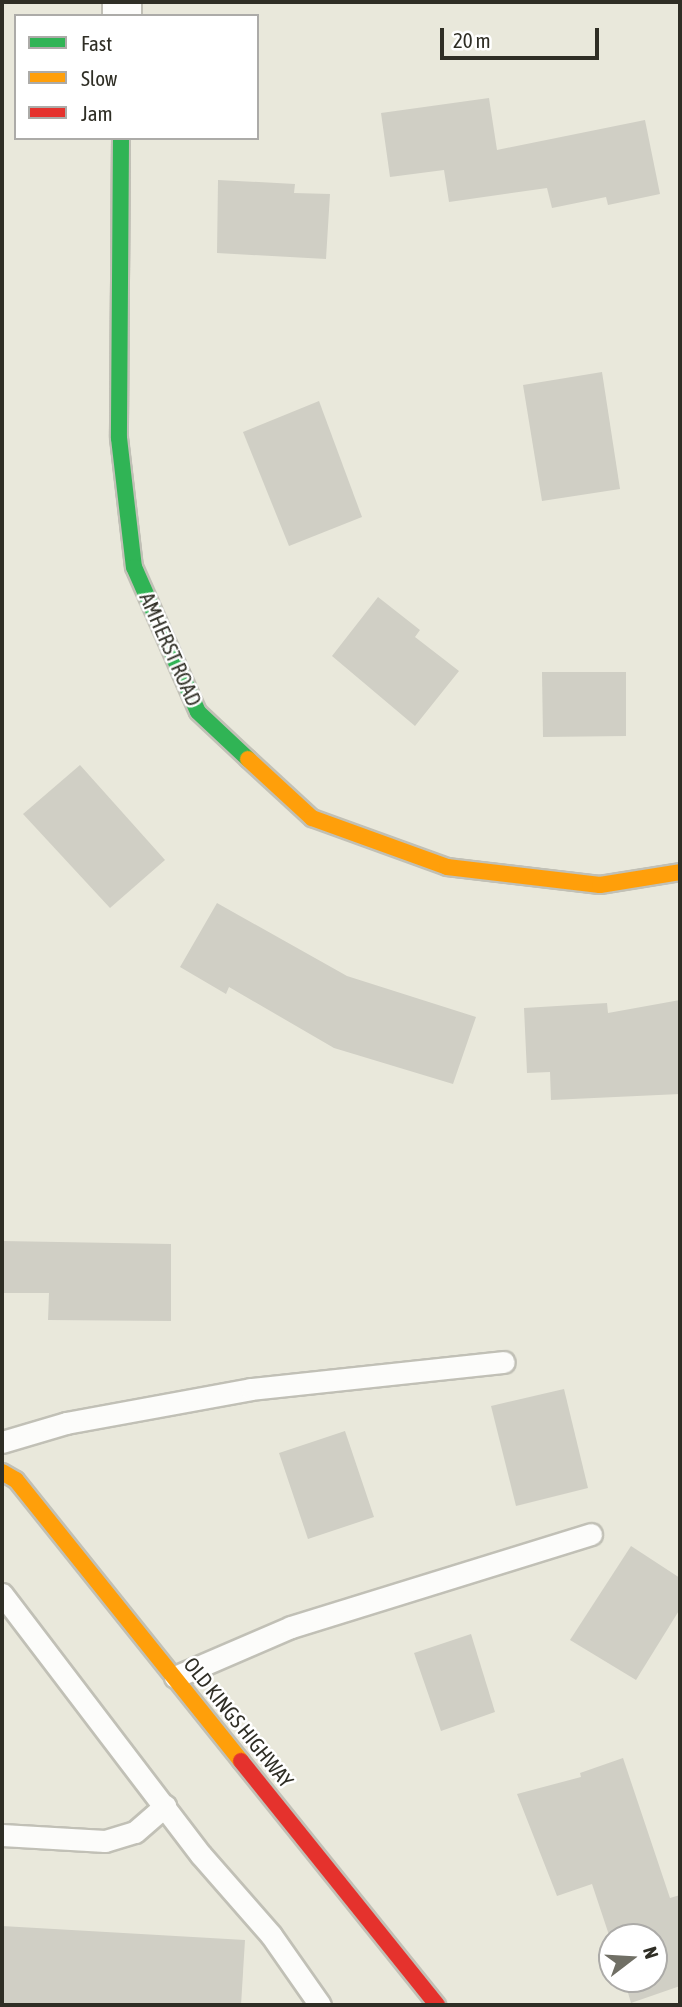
<!DOCTYPE html>
<style>
body{margin:0}
#map{position:relative;width:682px;height:2007px;overflow:hidden;background:#e9e8db;font-family:"Asap Condensed",sans-serif}
div>[style]{position:absolute}
.building>*{inset:0;background:#d0cfc5}
.roads{filter:drop-shadow(2px 0 #c1c0b6) drop-shadow(-2px 0 #c1c0b6) drop-shadow(0 2px #c1c0b6) drop-shadow(0 -2px #c1c0b6)}
.lane>*{height:21px;margin:-10.5px;padding:0 10.5px;transform-origin:10.5px;border-radius:10.5px;background:#fcfcfa}
.street>*{height:38px;margin:-19px;padding:0 19px;transform-origin:19px;border-radius:19px;background:#fcfcfa}
.fast>*{height:16px;margin:-8px;padding:0 8px;transform-origin:8px;border-radius:8px;background:#30b455}
.slow>*{height:16px;margin:-8px;padding:0 8px;transform-origin:8px;border-radius:8px;background:#ff9f0a}
.jam>*{height:16px;margin:-8px;padding:0 8px;transform-origin:8px;border-radius:8px;background:#e5322d}
span{translate:-50% -50%;white-space:nowrap;text-align:center;line-height:1.15;-webkit-text-stroke:5px #fff;paint-order:stroke}
.street-label{font-size:21px;color:#2f2e25}
.frame{position:absolute;inset:0;border:4px solid #2f2e25;pointer-events:none}
.legend{position:absolute;left:14px;top:14px;width:245px;height:126px;box-sizing:border-box;background:#fff;border:2px solid #acaba8;margin:0;padding:9px 12px;list-style:none;font-size:21px;color:#2f2e25}
.legend li{display:flex;align-items:center;gap:14px;height:35px}
.legend b{width:35px;border:2px solid #acaba8}
.north{position:absolute;left:598px;top:1923px;width:70px;height:70px;box-sizing:border-box;background:#fff;border:2px solid #acaba8;border-radius:50%;rotate:73deg;font-size:19px;font-weight:700;line-height:28px;text-align:center;color:#2f2e25}
.north::after{content:'';display:block;margin:auto;width:24px;height:32px;background:#706f65;clip-path:polygon(50% 0,100% 100%,50% 72%,0 100%)}
.scale{position:absolute;left:440px;top:28px;width:159px;height:32px;box-sizing:border-box;border:4px solid #2f2e25;border-top:0;padding-left:9px;font-size:21px;line-height:24px;white-space:nowrap;color:#2f2e25;-webkit-text-stroke:5px #fff;paint-order:stroke}
</style>
<div id="map">
<div class="building">
<div style="clip-path:polygon(489px 98px,497px 150px,645px 120px,660px 194px,608px 205px,606px 197px,552px 208px,547px 188px,449px 202px,444px 170px,390px 177px,381px 113px)"></div>
<div style="clip-path:polygon(218px 180px,295px 184px,294px 193px,330px 194px,326px 259px,217px 253px)"></div>
<div style="clip-path:polygon(602px 372px,620px 489px,542px 501px,523px 385px)"></div>
<div style="clip-path:polygon(319px 401px,362px 517px,289px 546px,243px 432px)"></div>
<div style="clip-path:polygon(378px 597px,420px 630px,415px 637px,459px 671px,415px 726px,332px 656px)"></div>
<div style="clip-path:polygon(542px 672px,626px 672px,626px 736px,543px 737px)"></div>
<div style="clip-path:polygon(80px 765px,165px 860px,110px 908px,23px 814px)"></div>
<div style="clip-path:polygon(217px 903px,347px 976px,476px 1017px,453px 1084px,334px 1048px,229px 987px,226px 994px,180px 967px)"></div>
<div style="clip-path:polygon(680px 1000px,680px 1094px,551px 1100px,550px 1072px,527px 1073px,524px 1008px,607px 1003px,608px 1013px)"></div>
<div style="clip-path:polygon(2px 1241px,171px 1244px,171px 1321px,48px 1320px,49px 1293px,2px 1293px)"></div>
<div style="clip-path:polygon(564px 1389px,588px 1488px,516px 1506px,491px 1406px)"></div>
<div style="clip-path:polygon(345px 1431px,374px 1517px,308px 1539px,279px 1453px)"></div>
<div style="clip-path:polygon(631px 1546px,680px 1578px,680px 1609px,636px 1680px,570px 1640px)"></div>
<div style="clip-path:polygon(471px 1634px,495px 1712px,441px 1731px,414px 1653px)"></div>
<div style="clip-path:polygon(623px 1758px,670px 1898px,680px 1895px,680px 1986px,631px 2003px,624px 1979px,654px 1979px,654px 1937px,612px 1937px,612px 1944px,592px 1884px,557px 1896px,517px 1794px,581px 1777px,580px 1773px)"></div>
<div style="clip-path:polygon(2px 1926px,245px 1940px,241px 2005px,2px 2005px)"></div>
</div>
<div class="roads">
<div class="lane">
<div style="left:2px;top:1442px;width:67px;rotate:-16.5deg"></div>
<div style="left:66px;top:1423px;width:188px;rotate:-10.4deg"></div>
<div style="left:251px;top:1389px;width:254px;rotate:-6.1deg"></div>
<div style="left:2px;top:1594px;width:328px;rotate:52.7deg"></div>
<div style="left:201px;top:1855px;width:106px;rotate:48.8deg"></div>
<div style="left:271px;top:1935px;width:85px;rotate:55deg"></div>
<div style="left:175px;top:1677px;width:126px;rotate:-23.3deg"></div>
<div style="left:291px;top:1627px;width:314px;rotate:-17.2deg"></div>
<div style="left:2px;top:1835px;width:103px;rotate:3.3deg"></div>
<div style="left:105px;top:1841px;width:31px;rotate:-17deg"></div>
<div style="left:135px;top:1832px;width:40px;rotate:-41deg"></div>
</div>
<div class="street">
<div style="left:122px;top:16px;width:14px;rotate:-90deg"></div>
</div>
<div class="fast">
<div style="left:121px;top:138px;width:300px;rotate:90.4deg"></div>
<div style="left:119px;top:438px;width:130px;rotate:83.4deg"></div>
<div style="left:134px;top:567px;width:158px;rotate:66.2deg"></div>
<div style="left:198px;top:712px;width:69px;rotate:43.2deg"></div>
</div>
<div class="slow">
<div style="left:248px;top:759px;width:87px;rotate:42.7deg"></div>
<div style="left:312px;top:818px;width:144px;rotate:19.9deg"></div>
<div style="left:447px;top:867px;width:154px;rotate:6.7deg"></div>
<div style="left:600px;top:885px;width:81px;rotate:-9.2deg"></div>
<div style="left:2px;top:1472px;width:16px;rotate:30deg"></div>
<div style="left:16px;top:1480px;width:360px;rotate:51.3deg"></div>
</div>
<div class="jam">
<div style="left:241px;top:1761px;width:313px;rotate:51.2deg"></div>
</div>
</div>
<div class="street-label">
<span style="left:171px;top:649px;rotate:66deg">AMHERST ROAD</span>
<span style="left:239px;top:1722px;rotate:51deg">OLD KINGS HIGHWAY</span>
</div>
<div class="frame"></div>
<ul class="legend">
<li><b style="height:9px;background:#30b455"></b>Fast</li>
<li><b style="height:9px;background:#ff9f0a"></b>Slow</li>
<li><b style="height:9px;background:#e5322d"></b>Jam</li>
</ul>
<div class="north">N</div>
<div class="scale">20 m</div>
</div>
